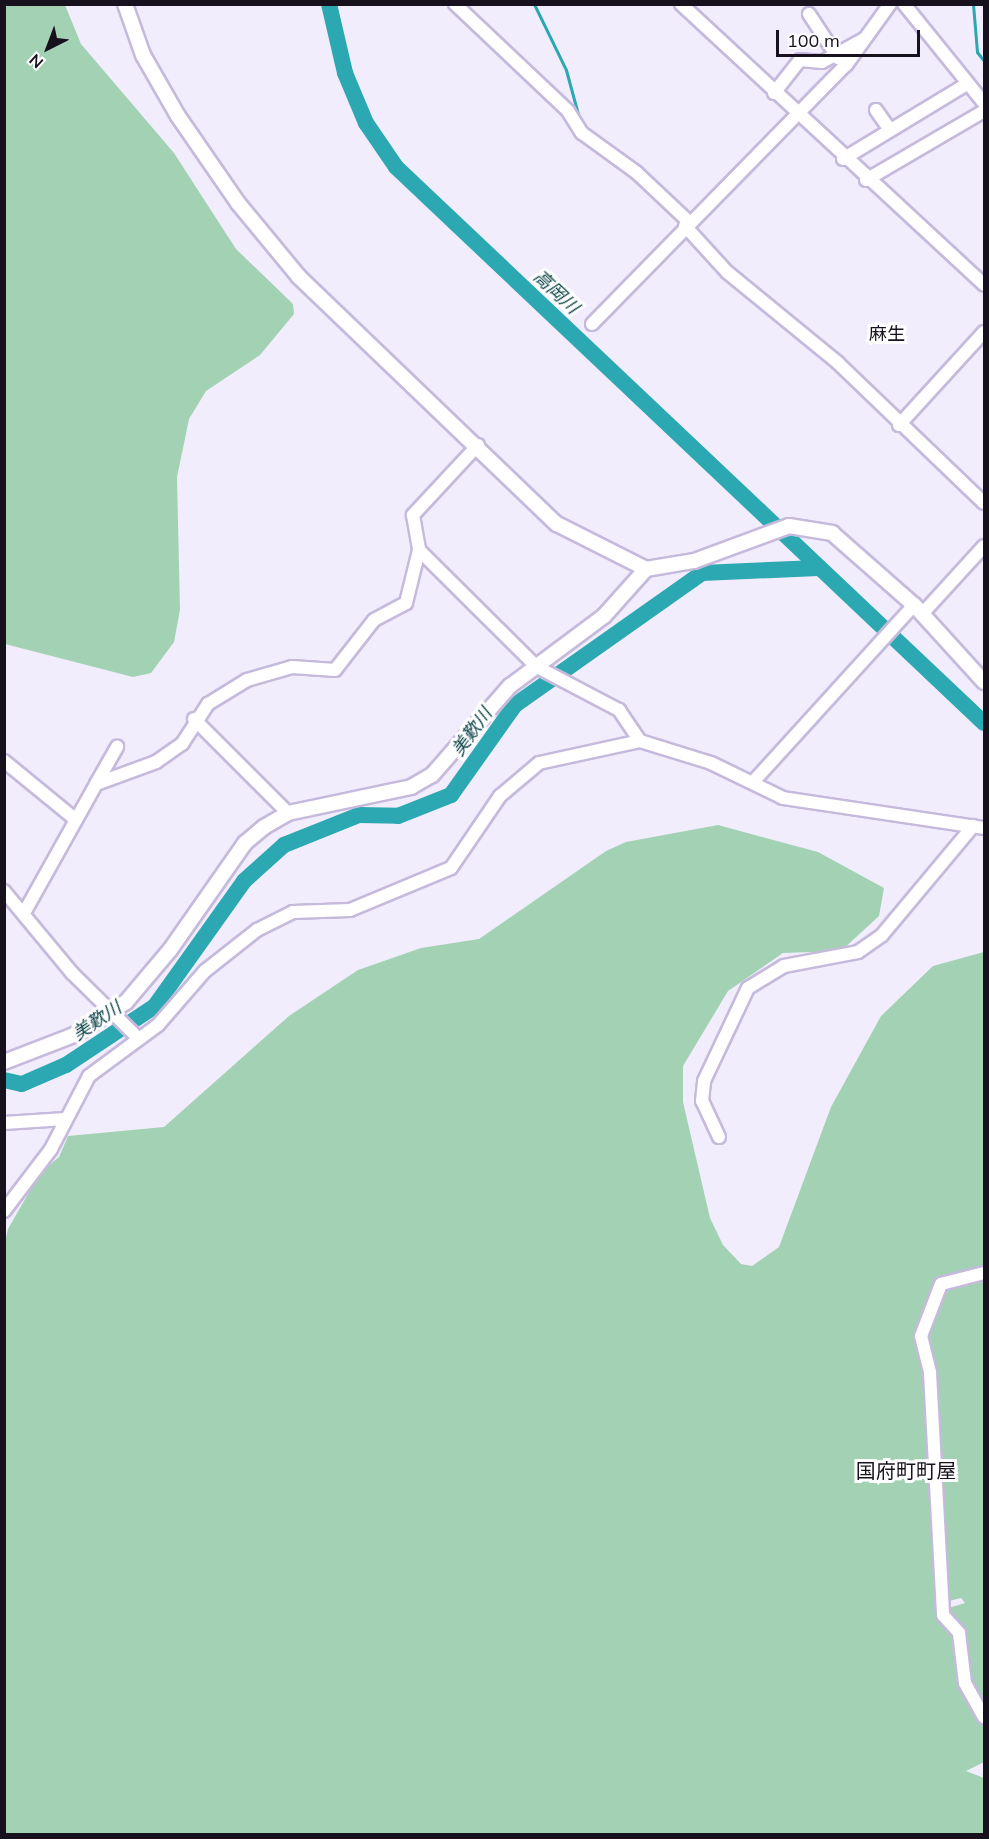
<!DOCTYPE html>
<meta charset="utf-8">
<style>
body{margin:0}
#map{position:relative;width:989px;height:1839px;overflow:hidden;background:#f2edfc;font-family:Mulish,"Noto Sans JP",sans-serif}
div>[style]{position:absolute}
.green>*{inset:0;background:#a2d2b3}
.stream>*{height:3px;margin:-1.5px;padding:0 1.5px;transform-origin:1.5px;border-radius:1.5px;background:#2ca8b2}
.river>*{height:16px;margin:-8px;padding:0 8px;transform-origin:8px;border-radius:8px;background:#2ca8b2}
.roads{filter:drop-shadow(2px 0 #c6badc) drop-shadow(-2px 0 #c6badc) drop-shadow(0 2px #c6badc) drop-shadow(0 -2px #c6badc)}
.minor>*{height:12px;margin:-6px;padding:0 6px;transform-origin:6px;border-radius:6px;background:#fff}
.tertiary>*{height:14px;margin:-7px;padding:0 7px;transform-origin:7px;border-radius:7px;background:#fff}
span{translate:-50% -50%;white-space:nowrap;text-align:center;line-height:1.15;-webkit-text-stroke:6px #fff;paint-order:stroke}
.water-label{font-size:18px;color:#0b4246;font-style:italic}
.neighbourhood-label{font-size:18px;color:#16111d}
.quarter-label{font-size:20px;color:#16111d}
.frame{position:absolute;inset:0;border:6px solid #16111d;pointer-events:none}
.north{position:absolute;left:18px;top:18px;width:60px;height:60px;-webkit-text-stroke:4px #fff;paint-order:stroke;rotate:222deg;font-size:16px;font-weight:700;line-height:24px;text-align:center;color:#16111d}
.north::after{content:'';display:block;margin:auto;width:21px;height:27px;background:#16111d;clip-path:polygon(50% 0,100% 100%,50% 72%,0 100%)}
.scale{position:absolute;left:776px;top:30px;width:144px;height:27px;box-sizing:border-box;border:3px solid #16111d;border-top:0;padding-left:8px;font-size:18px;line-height:21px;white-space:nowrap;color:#16111d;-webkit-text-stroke:4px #fff;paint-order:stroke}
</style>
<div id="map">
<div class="green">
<div style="clip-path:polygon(5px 4px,65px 5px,81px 44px,174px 153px,236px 249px,293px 304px,294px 314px,260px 355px,206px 391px,189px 419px,177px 477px,180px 610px,174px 642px,151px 673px,133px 677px,5px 644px)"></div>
<div style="clip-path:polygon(718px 825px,818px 852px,884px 888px,879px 916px,841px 951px,783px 953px,728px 991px,683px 1066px,683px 1102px,710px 1218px,723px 1245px,741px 1264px,752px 1266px,779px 1247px,831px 1107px,881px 1016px,933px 966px,984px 952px,984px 1270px,948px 1278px,923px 1321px,941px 1605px,984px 1721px,984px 1762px,966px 1771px,984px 1778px,984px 1834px,5px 1834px,5px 1243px,8px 1229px,40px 1173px,59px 1157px,68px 1136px,164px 1127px,289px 1016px,358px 970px,421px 948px,479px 939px,606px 851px,626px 842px)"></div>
<div style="clip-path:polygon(984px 1275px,984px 1714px,945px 1609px,965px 1603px,961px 1598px,945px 1602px,925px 1331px,946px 1283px)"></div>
</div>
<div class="stream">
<div style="left:534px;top:4px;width:73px;rotate:64.1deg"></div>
<div style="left:566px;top:70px;width:50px;rotate:74.8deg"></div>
<div style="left:973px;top:4px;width:48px;rotate:85.2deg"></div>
<div style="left:977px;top:52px;width:11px;rotate:52deg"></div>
<div style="left:670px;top:196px;width:25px;rotate:43deg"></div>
</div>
<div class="river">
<div style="left:329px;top:4px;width:71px;rotate:76.9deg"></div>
<div style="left:345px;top:73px;width:54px;rotate:67.2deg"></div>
<div style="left:366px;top:123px;width:53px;rotate:55.7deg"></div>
<div style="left:396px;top:167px;width:809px;rotate:43.4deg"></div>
<div style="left:4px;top:1080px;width:18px;rotate:13deg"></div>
<div style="left:22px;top:1084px;width:48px;rotate:-23.4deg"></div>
<div style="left:66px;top:1065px;width:107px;rotate:-33.5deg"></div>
<div style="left:155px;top:1006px;width:153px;rotate:-54.5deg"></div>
<div style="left:244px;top:881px;width:54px;rotate:-42deg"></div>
<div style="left:284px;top:845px;width:81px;rotate:-21.8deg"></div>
<div style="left:359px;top:815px;width:39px;rotate:1deg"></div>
<div style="left:398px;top:816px;width:57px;rotate:-21.6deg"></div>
<div style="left:451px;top:795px;width:110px;rotate:-54.6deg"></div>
<div style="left:515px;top:705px;width:229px;rotate:-35.2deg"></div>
<div style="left:702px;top:573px;width:116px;rotate:-2.5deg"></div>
</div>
<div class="roads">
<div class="minor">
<div style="left:455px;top:4px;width:156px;rotate:43.4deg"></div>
<div style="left:568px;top:111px;width:26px;rotate:58deg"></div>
<div style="left:582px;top:133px;width:68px;rotate:36deg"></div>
<div style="left:637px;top:173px;width:71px;rotate:43.3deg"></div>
<div style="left:681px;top:4px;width:413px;rotate:42.8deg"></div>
<div style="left:904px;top:4px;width:127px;rotate:51.1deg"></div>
<div style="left:809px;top:14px;width:53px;rotate:56.6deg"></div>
<div style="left:774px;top:93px;width:42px;rotate:-51.8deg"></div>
<div style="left:800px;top:60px;width:22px;rotate:5deg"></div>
<div style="left:822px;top:62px;width:48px;rotate:-28.7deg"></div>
<div style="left:876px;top:110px;width:24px;rotate:55deg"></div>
<div style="left:843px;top:159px;width:145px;rotate:-31.2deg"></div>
<div style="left:866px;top:180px;width:137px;rotate:-30.3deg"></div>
<div style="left:685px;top:226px;width:62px;rotate:47.6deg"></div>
<div style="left:727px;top:272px;width:144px;rotate:39.3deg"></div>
<div style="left:838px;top:363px;width:202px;rotate:43.8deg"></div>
<div style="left:592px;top:324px;width:363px;rotate:-45.6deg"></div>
<div style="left:846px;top:65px;width:75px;rotate:-54.2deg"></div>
<div style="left:899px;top:425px;width:126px;rotate:-47.6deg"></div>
<div style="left:478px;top:445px;width:96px;rotate:132.9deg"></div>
<div style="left:413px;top:515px;width:36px;rotate:80deg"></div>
<div style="left:419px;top:550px;width:166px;rotate:44.8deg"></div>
<div style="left:537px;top:667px;width:93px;rotate:27.7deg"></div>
<div style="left:619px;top:710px;width:37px;rotate:56deg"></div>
<div style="left:922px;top:614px;width:92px;rotate:-47.6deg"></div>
<div style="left:194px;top:719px;width:133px;rotate:45deg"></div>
<div style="left:4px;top:761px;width:93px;rotate:39.3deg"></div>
<div style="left:753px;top:782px;width:239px;rotate:-47.7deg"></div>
<div style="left:96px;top:784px;width:43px;rotate:-60.4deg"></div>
<div style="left:4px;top:891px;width:107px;rotate:50.3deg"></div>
<div style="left:72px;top:973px;width:87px;rotate:44.5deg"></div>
<div style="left:24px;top:913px;width:148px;rotate:-60.8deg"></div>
<div style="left:96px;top:784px;width:64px;rotate:-20.1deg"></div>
<div style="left:156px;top:762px;width:32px;rotate:-35deg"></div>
<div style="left:182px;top:744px;width:48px;rotate:-57deg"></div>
<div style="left:208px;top:704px;width:46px;rotate:-31.6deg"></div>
<div style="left:247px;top:680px;width:47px;rotate:-16.1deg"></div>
<div style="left:292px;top:667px;width:43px;rotate:4deg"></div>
<div style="left:335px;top:670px;width:63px;rotate:-52deg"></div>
<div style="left:374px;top:620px;width:36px;rotate:-28deg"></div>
<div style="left:406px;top:603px;width:55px;rotate:-76.2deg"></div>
<div style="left:4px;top:1123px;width:61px;rotate:-3.8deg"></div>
<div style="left:719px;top:1137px;width:40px;rotate:-115deg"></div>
<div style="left:702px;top:1101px;width:20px;rotate:-84deg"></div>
<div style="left:704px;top:1081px;width:103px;rotate:-64.7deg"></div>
<div style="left:748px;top:988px;width:42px;rotate:-31.4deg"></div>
<div style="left:784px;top:966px;width:75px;rotate:-10.7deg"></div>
<div style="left:858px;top:952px;width:29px;rotate:-35deg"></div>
<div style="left:882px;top:935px;width:142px;rotate:-50.1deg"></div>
<div style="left:4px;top:1211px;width:78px;rotate:-52.8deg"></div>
<div style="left:51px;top:1149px;width:82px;rotate:-62.5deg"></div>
<div style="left:89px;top:1076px;width:86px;rotate:-36.5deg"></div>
<div style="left:158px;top:1025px;width:72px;rotate:-49deg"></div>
<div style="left:205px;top:971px;width:66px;rotate:-38.3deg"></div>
<div style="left:257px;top:930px;width:40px;rotate:-26.6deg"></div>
<div style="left:293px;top:912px;width:57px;rotate:-2deg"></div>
<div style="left:350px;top:910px;width:109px;rotate:-22.6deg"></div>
<div style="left:451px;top:868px;width:87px;rotate:-55.8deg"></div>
<div style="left:500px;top:796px;width:51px;rotate:-40.2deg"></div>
<div style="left:539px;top:763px;width:103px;rotate:-12.3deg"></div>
<div style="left:640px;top:741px;width:74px;rotate:17.2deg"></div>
<div style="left:711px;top:763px;width:80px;rotate:25.9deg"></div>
<div style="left:783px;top:798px;width:203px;rotate:8.5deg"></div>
<div style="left:984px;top:1273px;width:44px;rotate:165.7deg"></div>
<div style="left:941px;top:1284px;width:56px;rotate:111deg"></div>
<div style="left:921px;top:1336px;width:38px;rotate:76deg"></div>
<div style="left:930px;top:1373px;width:242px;rotate:86.9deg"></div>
<div style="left:943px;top:1615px;width:24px;rotate:48deg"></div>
<div style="left:959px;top:1633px;width:50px;rotate:83.2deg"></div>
<div style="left:965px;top:1683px;width:39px;rotate:61deg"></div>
</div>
<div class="tertiary">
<div style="left:125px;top:4px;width:54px;rotate:70.6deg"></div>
<div style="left:143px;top:55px;width:70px;rotate:60.2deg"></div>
<div style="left:178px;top:116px;width:106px;rotate:55.4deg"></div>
<div style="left:238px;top:203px;width:96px;rotate:50.5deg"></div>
<div style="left:299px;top:277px;width:357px;rotate:43.8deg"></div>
<div style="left:557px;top:524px;width:100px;rotate:26.8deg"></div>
<div style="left:646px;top:569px;width:49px;rotate:-9.5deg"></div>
<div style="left:694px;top:561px;width:101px;rotate:-20.2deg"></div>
<div style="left:789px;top:526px;width:44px;rotate:9.2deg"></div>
<div style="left:832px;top:533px;width:109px;rotate:41.3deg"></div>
<div style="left:914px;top:605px;width:104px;rotate:47.7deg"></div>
<div style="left:4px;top:1062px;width:75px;rotate:-21.1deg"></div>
<div style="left:74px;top:1035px;width:62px;rotate:-32.4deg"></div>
<div style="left:126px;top:1002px;width:68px;rotate:-49.8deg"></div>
<div style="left:170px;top:950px;width:131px;rotate:-55deg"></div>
<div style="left:245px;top:843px;width:25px;rotate:-40deg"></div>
<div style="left:264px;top:827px;width:28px;rotate:-30deg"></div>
<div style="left:288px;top:813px;width:126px;rotate:-11.9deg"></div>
<div style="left:411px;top:787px;width:24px;rotate:-30deg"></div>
<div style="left:432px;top:775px;width:118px;rotate:-48.8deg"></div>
<div style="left:510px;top:686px;width:117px;rotate:-36.7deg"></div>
<div style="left:604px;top:616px;width:63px;rotate:-48.2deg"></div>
</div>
</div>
<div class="water-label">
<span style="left:556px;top:292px;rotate:43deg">高岡川</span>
<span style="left:472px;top:732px;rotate:-54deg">美歎川</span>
<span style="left:97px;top:1021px;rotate:-34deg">美歎川</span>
</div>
<div class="neighbourhood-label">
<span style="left:887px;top:334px">麻生</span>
</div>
<div class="quarter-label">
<span style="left:906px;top:1470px">国府町町屋</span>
</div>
<div class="frame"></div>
<div class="north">N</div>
<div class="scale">100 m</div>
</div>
